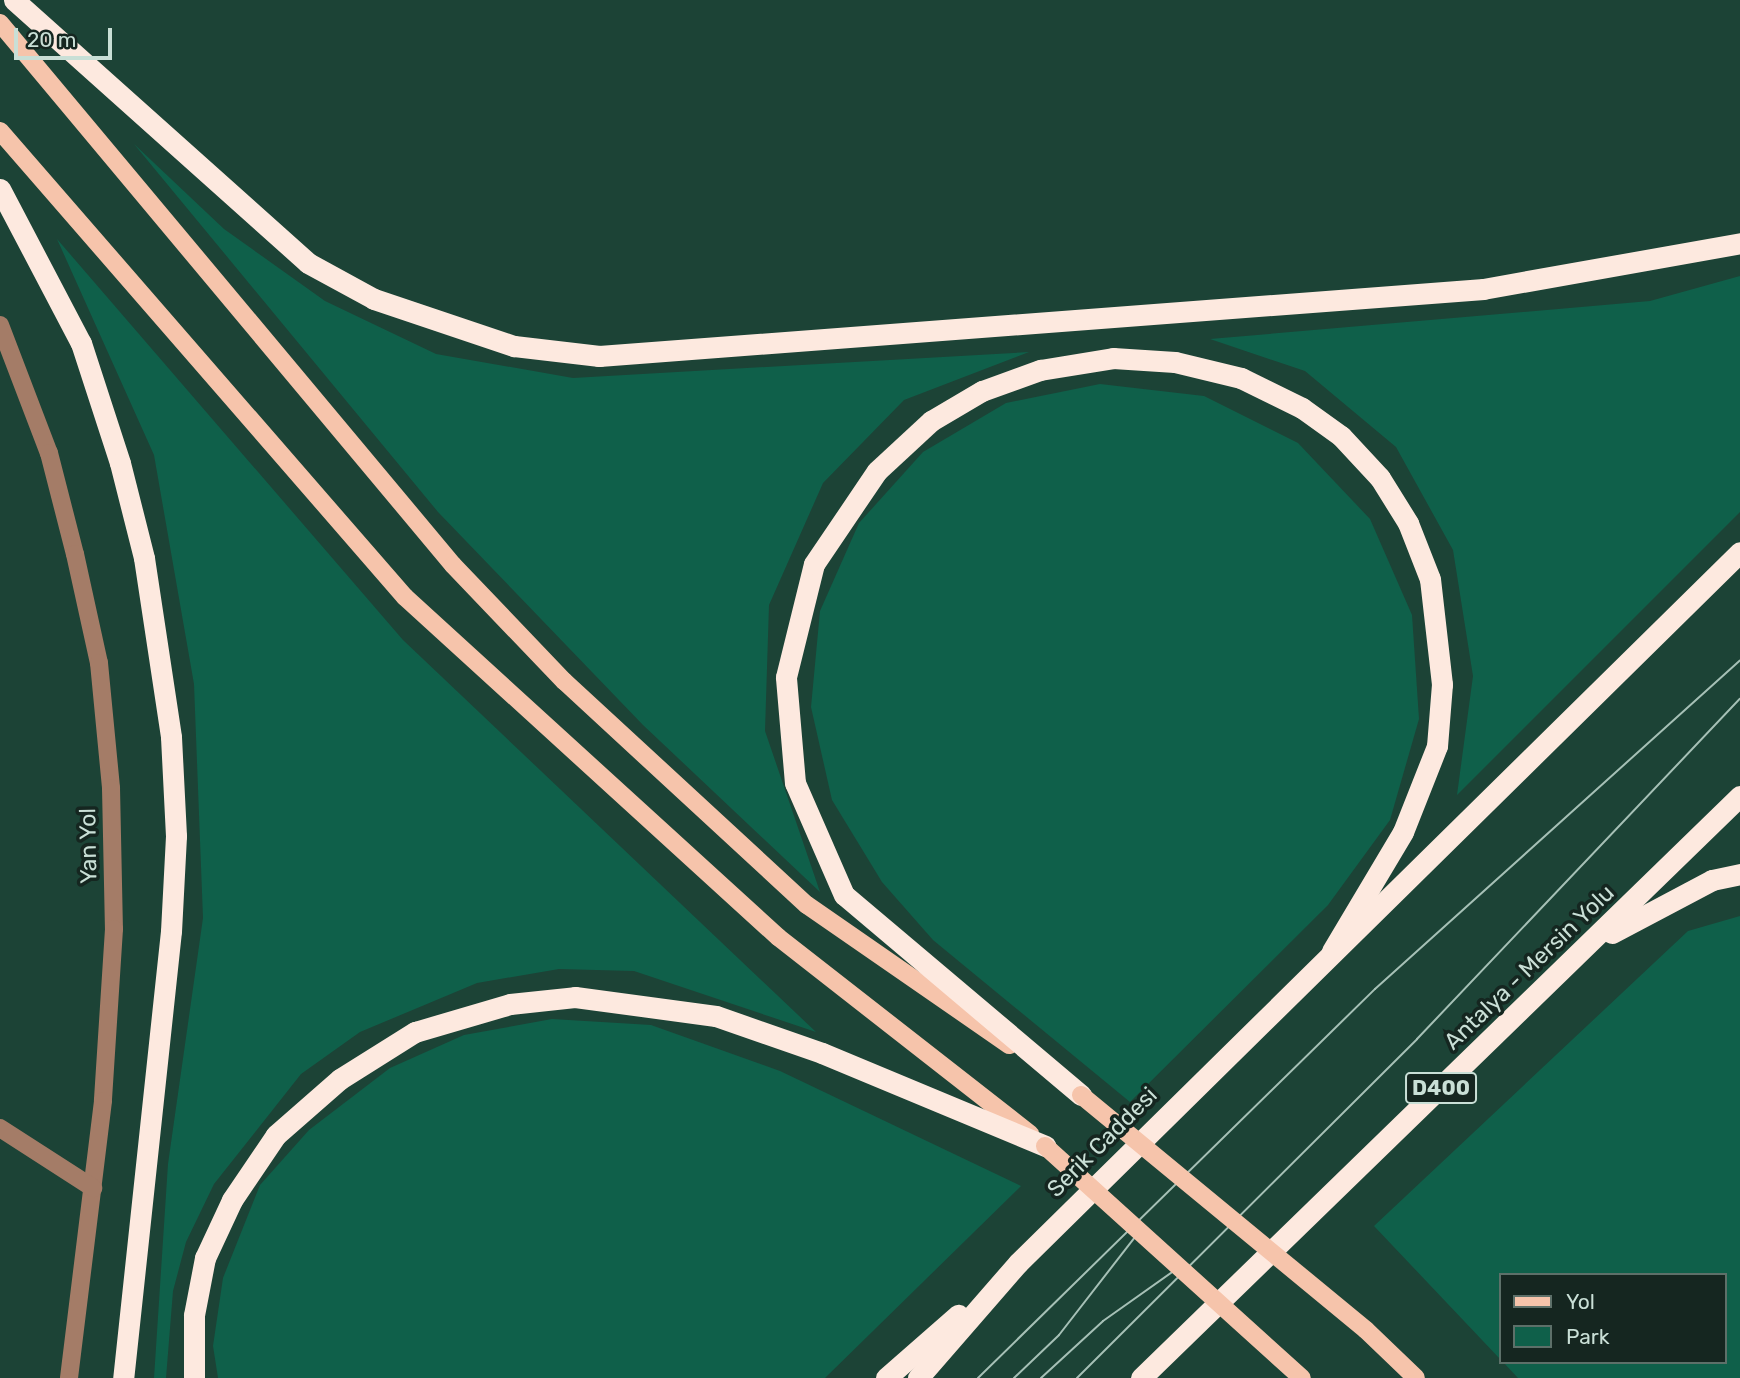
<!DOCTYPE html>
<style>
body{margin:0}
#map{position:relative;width:1740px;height:1378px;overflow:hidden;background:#1c4336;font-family:Rubik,sans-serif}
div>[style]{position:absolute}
.green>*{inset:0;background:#0f604a}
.minor>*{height:18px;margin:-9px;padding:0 9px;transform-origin:9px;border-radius:9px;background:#a47c67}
.major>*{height:18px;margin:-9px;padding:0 9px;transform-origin:9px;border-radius:9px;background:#f6c4ab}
.highway>*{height:21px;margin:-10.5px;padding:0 10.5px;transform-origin:10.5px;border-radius:10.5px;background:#fde9df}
.tram>*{height:2px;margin:-1px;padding:0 1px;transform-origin:1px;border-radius:1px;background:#a6c0b6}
.major-bridge>*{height:18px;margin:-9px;padding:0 9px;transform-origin:9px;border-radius:9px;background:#f6c4ab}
span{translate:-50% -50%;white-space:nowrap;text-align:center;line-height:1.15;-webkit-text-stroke:7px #152620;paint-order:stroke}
.shield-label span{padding:2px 5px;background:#152620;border:2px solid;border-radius:5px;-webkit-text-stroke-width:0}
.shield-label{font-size:21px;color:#c9dfd6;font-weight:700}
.street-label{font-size:23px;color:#c9dfd6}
.legend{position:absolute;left:1499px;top:1273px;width:228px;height:91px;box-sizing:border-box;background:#152620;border:2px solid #5d7069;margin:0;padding:9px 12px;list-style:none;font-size:21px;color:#c9dfd6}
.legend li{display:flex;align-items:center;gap:14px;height:35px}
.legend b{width:35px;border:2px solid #5d7069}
.scale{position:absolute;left:14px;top:28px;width:98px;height:32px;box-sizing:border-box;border:4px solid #c9dfd6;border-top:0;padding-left:9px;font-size:21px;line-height:24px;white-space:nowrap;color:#c9dfd6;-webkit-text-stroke:5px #152620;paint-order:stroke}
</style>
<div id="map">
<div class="green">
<div style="clip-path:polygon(134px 144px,224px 229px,325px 301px,436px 354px,573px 378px,1029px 352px,904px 400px,823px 483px,769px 605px,765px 731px,820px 892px,643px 725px,438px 512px)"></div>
<div style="clip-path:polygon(57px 239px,403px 640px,816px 1032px,634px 971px,559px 969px,477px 983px,360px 1032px,301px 1074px,214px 1184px,186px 1242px,173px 1291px,166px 1378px,154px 1378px,168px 1164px,203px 918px,194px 684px,154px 455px)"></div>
<div style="clip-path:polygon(1740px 276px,1740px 512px,1457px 795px,1473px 676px,1453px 550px,1396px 447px,1305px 371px,1210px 339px,1650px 301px)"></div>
<div style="clip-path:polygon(1100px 384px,1204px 396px,1298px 443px,1370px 519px,1412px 615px,1419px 719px,1390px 820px,1328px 905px,1130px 1102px,933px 940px,882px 882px,832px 800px,811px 707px,820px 611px,859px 523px,923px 452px,1006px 403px)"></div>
<div style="clip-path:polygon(1740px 916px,1740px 1378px,1518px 1378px,1503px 1362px,1724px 1362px,1724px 1275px,1500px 1275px,1500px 1359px,1374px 1226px,1688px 931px)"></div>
<div style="clip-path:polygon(552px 1019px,651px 1025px,780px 1071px,1021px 1186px,825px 1378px,218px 1378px,213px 1346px,223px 1278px,260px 1185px,309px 1130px,390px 1068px,464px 1035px)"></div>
</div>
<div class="minor">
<div style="left:0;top:325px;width:137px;rotate:69.1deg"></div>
<div style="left:49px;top:453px;width:104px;rotate:75.6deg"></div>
<div style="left:75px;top:554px;width:112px;rotate:77.6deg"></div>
<div style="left:99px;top:663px;width:126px;rotate:84.5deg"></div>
<div style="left:111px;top:788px;width:141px;rotate:88.8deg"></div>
<div style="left:114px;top:929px;width:172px;rotate:93.7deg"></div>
<div style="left:103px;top:1101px;width:279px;rotate:97deg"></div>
<div style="left:0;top:1128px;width:111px;rotate:32.8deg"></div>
</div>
<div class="major">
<div style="left:0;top:23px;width:706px;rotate:50.11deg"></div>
<div style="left:453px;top:565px;width:161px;rotate:46.3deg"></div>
<div style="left:564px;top:681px;width:330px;rotate:42.7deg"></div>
<div style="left:807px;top:905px;width:246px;rotate:34.7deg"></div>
<div style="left:0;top:131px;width:617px;rotate:49.01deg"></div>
<div style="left:405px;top:597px;width:505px;rotate:42.35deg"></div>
<div style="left:778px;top:937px;width:320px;rotate:38deg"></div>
<div style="left:1366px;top:1330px;width:69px;rotate:43.8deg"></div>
</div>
<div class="highway">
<div style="left:14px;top:0;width:394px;rotate:41.8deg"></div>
<div style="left:308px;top:263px;width:75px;rotate:28.6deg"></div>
<div style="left:374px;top:299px;width:148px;rotate:18.6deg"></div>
<div style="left:514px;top:346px;width:86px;rotate:6.7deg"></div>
<div style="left:599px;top:356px;width:887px;rotate:-4.33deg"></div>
<div style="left:1483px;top:289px;width:261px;rotate:-10.1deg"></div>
<div style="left:0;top:189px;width:174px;rotate:62.3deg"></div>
<div style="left:81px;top:343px;width:126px;rotate:72deg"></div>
<div style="left:120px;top:463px;width:98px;rotate:75.8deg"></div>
<div style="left:144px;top:558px;width:181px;rotate:81.4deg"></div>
<div style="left:171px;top:737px;width:99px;rotate:87.1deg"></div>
<div style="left:176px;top:836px;width:95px;rotate:93deg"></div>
<div style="left:171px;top:931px;width:450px;rotate:96.1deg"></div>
<div style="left:1612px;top:933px;width:113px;rotate:-27.9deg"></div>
<div style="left:1712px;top:880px;width:29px;rotate:-12deg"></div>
<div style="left:1081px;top:1095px;width:310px;rotate:-139.8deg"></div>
<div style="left:844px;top:895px;width:122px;rotate:-113.6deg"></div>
<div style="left:795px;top:783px;width:106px;rotate:-94.9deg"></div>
<div style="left:786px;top:677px;width:116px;rotate:-76.1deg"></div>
<div style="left:814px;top:564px;width:112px;rotate:-55.9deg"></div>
<div style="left:877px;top:471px;width:74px;rotate:-42.8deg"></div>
<div style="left:931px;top:421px;width:59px;rotate:-30.5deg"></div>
<div style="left:982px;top:391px;width:62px;rotate:-19.9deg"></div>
<div style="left:1040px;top:370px;width:74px;rotate:-9.3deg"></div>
<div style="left:1113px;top:358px;width:62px;rotate:3.7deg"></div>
<div style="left:1175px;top:362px;width:68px;rotate:13.6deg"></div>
<div style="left:1241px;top:378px;width:68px;rotate:26.2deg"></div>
<div style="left:1302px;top:408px;width:48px;rotate:35.7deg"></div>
<div style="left:1341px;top:436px;width:57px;rotate:47.1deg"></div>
<div style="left:1380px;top:478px;width:53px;rotate:58.1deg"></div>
<div style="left:1408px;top:523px;width:60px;rotate:68.6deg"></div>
<div style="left:1430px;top:579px;width:106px;rotate:83.5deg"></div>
<div style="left:1442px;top:684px;width:62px;rotate:94.6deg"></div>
<div style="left:1437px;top:746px;width:92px;rotate:111.6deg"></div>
<div style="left:1403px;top:832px;width:139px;rotate:120.8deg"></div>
<div style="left:194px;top:1378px;width:63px;rotate:-90deg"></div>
<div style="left:194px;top:1315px;width:58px;rotate:-79.1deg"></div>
<div style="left:205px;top:1258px;width:64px;rotate:-65deg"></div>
<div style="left:232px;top:1200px;width:78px;rotate:-55.9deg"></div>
<div style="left:276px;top:1135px;width:85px;rotate:-41.2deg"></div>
<div style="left:340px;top:1079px;width:89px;rotate:-32.1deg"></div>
<div style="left:415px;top:1032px;width:99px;rotate:-16.4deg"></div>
<div style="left:510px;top:1004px;width:65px;rotate:-6.1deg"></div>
<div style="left:575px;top:997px;width:142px;rotate:7.7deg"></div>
<div style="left:716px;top:1016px;width:112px;rotate:19.2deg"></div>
<div style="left:822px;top:1053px;width:242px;rotate:22.6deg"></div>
<div style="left:886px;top:1378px;width:96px;rotate:-41.2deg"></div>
<div style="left:918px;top:1378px;width:152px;rotate:-49deg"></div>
<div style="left:1018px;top:1263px;width:1013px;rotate:-44.56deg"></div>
<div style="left:1141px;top:1378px;width:835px;rotate:-44.18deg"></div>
</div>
<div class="tram">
<div style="left:978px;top:1378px;width:556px;rotate:-44.42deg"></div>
<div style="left:1375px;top:989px;width:491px;rotate:-42deg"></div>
<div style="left:1014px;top:1378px;width:62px;rotate:-43.7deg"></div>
<div style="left:1059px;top:1335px;width:135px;rotate:-52.2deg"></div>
<div style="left:1041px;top:1378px;width:84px;rotate:-42.6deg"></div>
<div style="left:1103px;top:1321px;width:88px;rotate:-35.3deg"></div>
<div style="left:1077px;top:1378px;width:480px;rotate:-44.9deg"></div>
<div style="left:1417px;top:1039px;width:469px;rotate:-46.5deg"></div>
</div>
<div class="major-bridge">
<div style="left:1081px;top:1095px;width:369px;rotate:39.5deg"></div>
<div style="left:1045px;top:1146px;width:346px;rotate:42.1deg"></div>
</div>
<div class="shield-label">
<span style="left:1441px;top:1088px">D400</span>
</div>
<div class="street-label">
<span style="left:88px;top:846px;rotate:-91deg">Yan Yol</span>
<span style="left:1529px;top:967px;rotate:-44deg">Antalya - Mersin Yolu</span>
<span style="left:1102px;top:1142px;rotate:-45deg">Serik Caddesi</span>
</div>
<ul class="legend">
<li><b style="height:9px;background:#f6c4ab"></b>Yol</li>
<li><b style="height:19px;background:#0f604a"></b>Park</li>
</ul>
<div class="scale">20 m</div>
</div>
